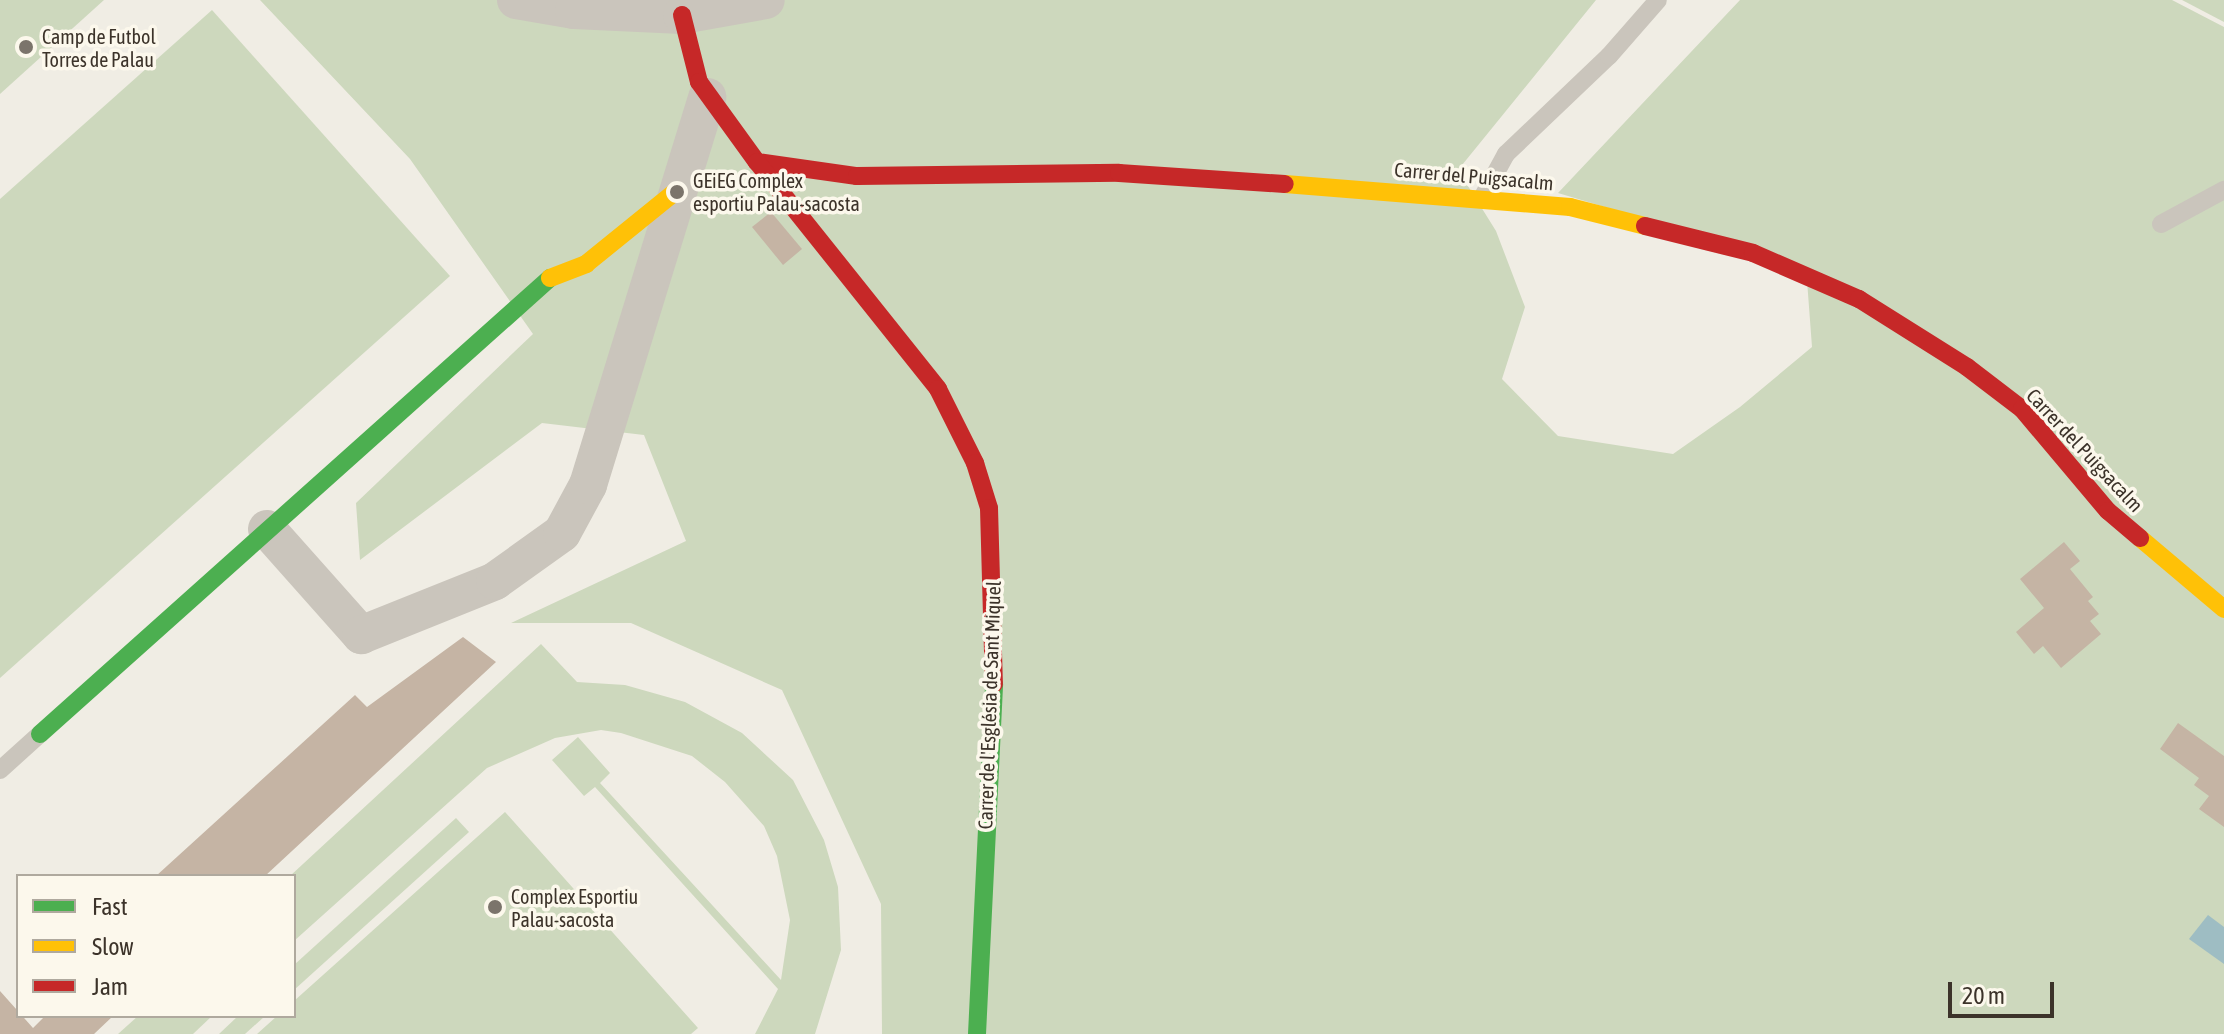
<!DOCTYPE html>
<meta charset="utf-8">
<style>
body{margin:0}
#map{position:relative;width:2224px;height:1034px;overflow:hidden;background:#f0ede4;font-family:"Asap Condensed",sans-serif}
div>[style]{position:absolute}
.green>*{inset:0;background:#cdd8bd}
.water>*{inset:0;background:#9ebdc3}
.building>*{inset:0;background:#c5b4a4}
.lane>*{height:18px;margin:-9px;padding:0 9px;transform-origin:9px;border-radius:9px;background:#cac5bc}
.street>*{height:38px;margin:-19px;padding:0 19px;transform-origin:19px;border-radius:19px;background:#cac5bc}
.fast>*{height:18px;margin:-9px;padding:0 9px;transform-origin:9px;border-radius:9px;background:#4caf50}
.slow>*{height:18px;margin:-9px;padding:0 9px;transform-origin:9px;border-radius:9px;background:#ffc107}
.jam>*{height:18px;margin:-9px;padding:0 9px;transform-origin:9px;border-radius:9px;background:#c62828}
.dots>*{width:22px;height:22px;translate:-50% -50%;box-sizing:border-box;border:4px solid #fcf8ec;border-radius:50%}
span{translate:-50% -50%;white-space:nowrap;text-align:center;line-height:1.15;-webkit-text-stroke:7px #fcf8ec;paint-order:stroke}
.poi-label{font-size:20px;color:#3c332a}
.left{translate:0 -50%;text-align:left}
.street-label{font-size:20px;color:#3c332a}
.legend{position:absolute;left:16px;top:874px;width:280px;height:144px;box-sizing:border-box;background:#fcf8ec;border:2px solid #afa99e;margin:0;padding:10px 14px;list-style:none;font-size:24px;color:#3c332a}
.legend li{display:flex;align-items:center;gap:16px;height:40px}
.legend b{width:40px;border:2px solid #afa99e}
.scale{position:absolute;left:1948px;top:982px;width:106px;height:36px;box-sizing:border-box;border:4px solid #3c332a;border-top:0;padding-left:10px;font-size:24px;line-height:28px;white-space:nowrap;color:#3c332a;-webkit-text-stroke:6px #fcf8ec;paint-order:stroke}
</style>
<div id="map">
<div class="green">
<div style="clip-path:polygon(0 0,104px 0,0 94px)"></div>
<div style="clip-path:polygon(260px 0,1596px 0,1458px 170px,1496px 231px,1525px 307px,1502px 379px,1558px 436px,1673px 454px,1740px 407px,1812px 347px,1806px 267px,1558px 193px,1740px 0,2172px 0,2224px 27px,2224px 1034px,882px 1034px,881px 904px,782px 690px,631px 623px,511px 623px,686px 541px,644px 435px,542px 423px,360px 560px,356px 503px,533px 334px,410px 159px)"></div>
<div style="clip-path:polygon(2182px 0,2224px 0,2224px 22px)"></div>
<div style="clip-path:polygon(212px 10px,450px 276px,0 678px,0 199px)"></div>
<div style="clip-path:polygon(541px 644px,577px 682px,625px 685px,685px 702px,742px 733px,793px 780px,824px 840px,838px 887px,841px 950px,815px 1034px,755px 1034px,778px 989px,595px 787px,584px 796px,552px 760px,578px 737px,610px 773px,600px 783px,781px 980px,790px 920px,777px 856px,764px 826px,725px 782px,692px 756px,621px 733px,601px 730px,555px 738px,487px 768px,294px 941px,294px 876px,290px 876px)"></div>
<div style="clip-path:polygon(505px 812px,698px 1028px,691px 1034px,257px 1034px,277px 1016px,294px 1016px,294px 1001px)"></div>
<div style="clip-path:polygon(456px 818px,469px 832px,294px 990px,294px 965px)"></div>
<div style="clip-path:polygon(138px 1016px,212px 1016px,193px 1034px,118px 1034px)"></div>
<div style="clip-path:polygon(238px 1016px,265px 1016px,245px 1034px,219px 1034px)"></div>
</div>
<div class="water">
<div style="clip-path:polygon(2208px 915px,2224px 927px,2224px 964px,2189px 939px)"></div>
</div>
<div class="building">
<div style="clip-path:polygon(771px 212px,802px 249px,783px 265px,752px 227px)"></div>
<div style="clip-path:polygon(2064px 542px,2080px 561px,2070px 569px,2093px 597px,2088px 601px,2099px 614px,2090px 621px,2101px 634px,2061px 668px,2043px 646px,2034px 654px,2016px 632px,2044px 608px,2020px 579px)"></div>
<div style="clip-path:polygon(463px 637px,496px 662px,265px 876px,156px 876px,355px 695px,367px 707px)"></div>
<div style="clip-path:polygon(2178px 723px,2224px 756px,2224px 827px,2199px 809px,2209px 796px,2194px 785px,2199px 778px,2160px 749px)"></div>
<div style="clip-path:polygon(0 991px,33px 1028px,45px 1016px,113px 1016px,94px 1034px,0 1034px)"></div>
</div>
<div class="lane">
<div style="left:1482px;top:198px;width:50px;rotate:-61.4deg"></div>
<div style="left:1506px;top:154px;width:142px;rotate:-43.6deg"></div>
<div style="left:1609px;top:56px;width:74px;rotate:-48.8deg"></div>
<div style="left:2161px;top:224px;width:72px;rotate:-28.4deg"></div>
<div style="left:0;top:770px;width:54px;rotate:-42deg"></div>
</div>
<div class="street">
<div style="left:516px;top:0;width:59px;rotate:9.8deg"></div>
<div style="left:574px;top:10px;width:108px;rotate:2.7deg"></div>
<div style="left:682px;top:15px;width:85px;rotate:-10.1deg"></div>
<div style="left:267px;top:529px;width:142px;rotate:48.4deg"></div>
<div style="left:361px;top:635px;width:144px;rotate:-21.9deg"></div>
<div style="left:495px;top:581px;width:82px;rotate:-35.6deg"></div>
<div style="left:562px;top:533px;width:55px;rotate:-61.6deg"></div>
<div style="left:588px;top:485px;width:406px;rotate:-72.9deg"></div>
</div>
<div class="fast">
<div style="left:40px;top:734px;width:684px;rotate:-41.8deg"></div>
<div style="left:977px;top:1034px;width:350px;rotate:-87.2deg"></div>
</div>
<div class="slow">
<div style="left:1285px;top:184px;width:286px;rotate:4.6deg"></div>
<div style="left:1570px;top:207px;width:77px;rotate:14.2deg"></div>
<div style="left:550px;top:278px;width:39px;rotate:-21deg"></div>
<div style="left:586px;top:264px;width:116px;rotate:-39deg"></div>
<div style="left:2140px;top:538px;width:110px;rotate:40.2deg"></div>
</div>
<div class="jam">
<div style="left:682px;top:15px;width:69px;rotate:75.8deg"></div>
<div style="left:699px;top:82px;width:99px;rotate:54.1deg"></div>
<div style="left:757px;top:162px;width:101px;rotate:8deg"></div>
<div style="left:857px;top:176px;width:262px;rotate:-0.7deg"></div>
<div style="left:1119px;top:173px;width:166px;rotate:3.8deg"></div>
<div style="left:757px;top:162px;width:290px;rotate:51.4deg"></div>
<div style="left:938px;top:389px;width:83px;rotate:63.4deg"></div>
<div style="left:975px;top:463px;width:47px;rotate:72.7deg"></div>
<div style="left:989px;top:508px;width:176px;rotate:88.4deg"></div>
<div style="left:1645px;top:226px;width:111px;rotate:14deg"></div>
<div style="left:1753px;top:253px;width:116px;rotate:23.5deg"></div>
<div style="left:1859px;top:299px;width:128px;rotate:32.2deg"></div>
<div style="left:1967px;top:367px;width:69px;rotate:37.4deg"></div>
<div style="left:2022px;top:409px;width:133px;rotate:49.9deg"></div>
<div style="left:2108px;top:511px;width:42px;rotate:40.2deg"></div>
</div>
<div class="dots">
<div style="left:26px;top:47px;background:#7b746b"></div>
<div style="left:677px;top:192px;background:#7b746b"></div>
<div style="left:495px;top:907px;background:#7b746b"></div>
</div>
<div class="poi-label">
<span class="left" style="left:42px;top:48px">Camp de Futbol<br>Torres de Palau</span>
<span class="left" style="left:693px;top:192px">GEiEG Complex<br>esportiu Palau-sacosta</span>
<span class="left" style="left:511px;top:908px">Complex Esportiu<br>Palau-sacosta</span>
</div>
<div class="street-label">
<span style="left:1474px;top:176px;rotate:5deg">Carrer del Puigsacalm</span>
<span style="left:2085px;top:450px;rotate:47deg">Carrer del Puigsacalm</span>
<span style="left:989px;top:705px;rotate:-88deg">Carrer de l'Església de Sant Miquel</span>
</div>
<ul class="legend">
<li><b style="height:10px;background:#4caf50"></b>Fast</li>
<li><b style="height:10px;background:#ffc107"></b>Slow</li>
<li><b style="height:10px;background:#c62828"></b>Jam</li>
</ul>
<div class="scale">20 m</div>
</div>
